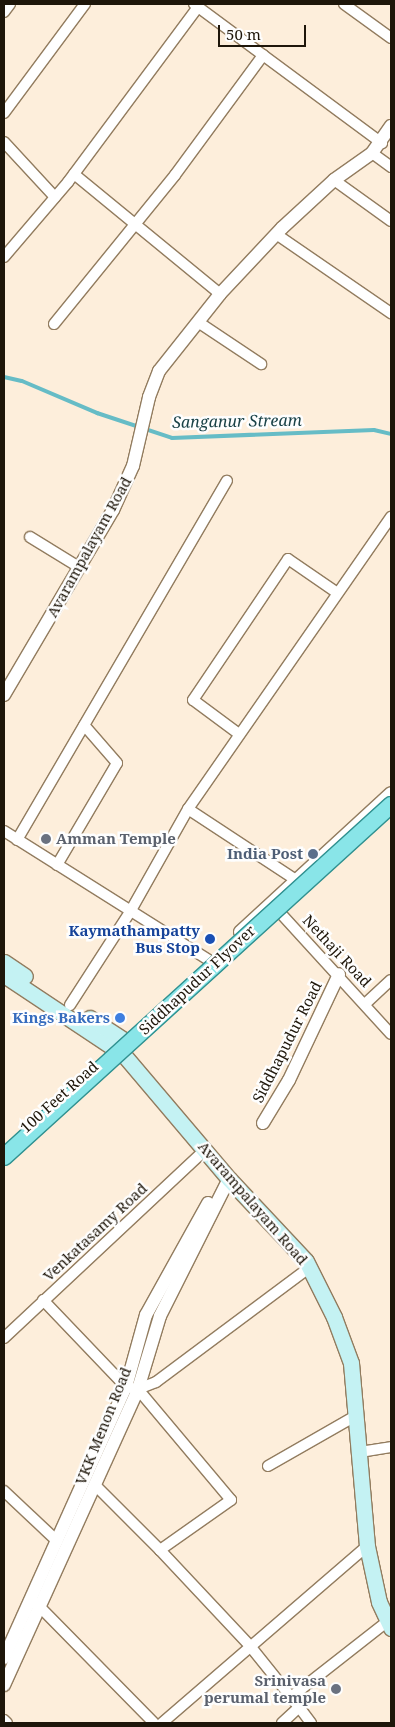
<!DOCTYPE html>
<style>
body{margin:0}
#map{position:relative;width:395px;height:1727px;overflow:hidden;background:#fdeedb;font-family:"Noto Serif",serif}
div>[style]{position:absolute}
.stream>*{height:4px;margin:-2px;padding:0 2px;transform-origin:2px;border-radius:2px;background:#66bcc6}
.roads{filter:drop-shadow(1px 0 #927c5f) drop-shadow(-1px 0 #927c5f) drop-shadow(0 1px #927c5f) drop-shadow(0 -1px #927c5f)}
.minor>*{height:10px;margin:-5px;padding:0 5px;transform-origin:5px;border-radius:5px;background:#fff}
.tertiary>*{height:12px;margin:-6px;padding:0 6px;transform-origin:6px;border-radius:6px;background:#fff}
.secondary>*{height:15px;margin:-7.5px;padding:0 7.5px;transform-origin:7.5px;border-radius:7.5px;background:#c4f2f3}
.bridges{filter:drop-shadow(1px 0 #319190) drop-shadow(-1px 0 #319190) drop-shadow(0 1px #319190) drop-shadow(0 -1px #319190)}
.primary-bridge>*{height:16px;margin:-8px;padding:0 8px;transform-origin:8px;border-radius:8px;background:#89e5e8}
.dots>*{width:14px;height:14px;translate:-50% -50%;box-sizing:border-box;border:2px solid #fefefe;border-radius:50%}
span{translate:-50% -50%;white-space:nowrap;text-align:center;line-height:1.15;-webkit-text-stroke:5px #fefefe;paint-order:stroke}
.street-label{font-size:15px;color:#1e160a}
.worship-label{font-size:15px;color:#5b616d;font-weight:700}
.left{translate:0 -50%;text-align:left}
.right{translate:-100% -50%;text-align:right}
.service-label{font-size:15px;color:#4e5e75;font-weight:700}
.transit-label{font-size:15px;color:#164399;font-weight:700}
.shop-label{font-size:15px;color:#366cbe;font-weight:700}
.water-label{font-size:16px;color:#1a4247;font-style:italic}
.frame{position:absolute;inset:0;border:5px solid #1e160a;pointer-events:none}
.scale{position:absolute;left:218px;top:25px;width:88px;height:22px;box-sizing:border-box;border:2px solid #1e160a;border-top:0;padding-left:6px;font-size:15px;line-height:18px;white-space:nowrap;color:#1e160a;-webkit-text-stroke:4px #fefefe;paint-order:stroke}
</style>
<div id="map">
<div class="stream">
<div style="left:4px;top:377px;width:18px;rotate:13deg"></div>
<div style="left:22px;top:381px;width:82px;rotate:23.1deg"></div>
<div style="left:97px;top:413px;width:79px;rotate:18.4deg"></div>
<div style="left:172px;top:438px;width:202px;rotate:-2.3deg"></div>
<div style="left:374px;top:430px;width:17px;rotate:13deg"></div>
</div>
<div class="roads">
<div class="minor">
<div style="left:194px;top:4px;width:234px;rotate:36.5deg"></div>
<div style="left:344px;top:4px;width:58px;rotate:35.9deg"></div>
<div style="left:4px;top:12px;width:10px;rotate:-53deg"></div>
<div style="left:4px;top:113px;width:136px;rotate:-53.4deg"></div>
<div style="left:4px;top:142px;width:75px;rotate:47.2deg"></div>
<div style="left:372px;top:153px;width:24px;rotate:36deg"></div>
<div style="left:74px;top:174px;width:189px;rotate:39.4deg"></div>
<div style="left:334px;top:180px;width:70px;rotate:35.7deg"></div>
<div style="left:276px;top:234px;width:140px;rotate:34.5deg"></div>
<div style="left:4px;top:257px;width:99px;rotate:-49.5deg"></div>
<div style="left:68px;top:182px;width:218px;rotate:-53.4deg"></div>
<div style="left:198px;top:322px;width:76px;rotate:33.7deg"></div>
<div style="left:54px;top:324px;width:192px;rotate:-50.9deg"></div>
<div style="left:175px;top:175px;width:149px;rotate:-53.7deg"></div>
<div style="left:30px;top:537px;width:57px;rotate:31.5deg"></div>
<div style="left:239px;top:734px;width:57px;rotate:-143.5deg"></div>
<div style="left:193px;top:700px;width:170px;rotate:-56deg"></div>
<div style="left:288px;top:559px;width:58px;rotate:34.5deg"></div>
<div style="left:188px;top:809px;width:129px;rotate:33.3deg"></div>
<div style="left:4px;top:831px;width:242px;rotate:32.2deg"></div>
<div style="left:17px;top:840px;width:416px;rotate:-59.7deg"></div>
<div style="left:57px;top:865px;width:118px;rotate:-59.5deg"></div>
<div style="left:117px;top:763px;width:50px;rotate:-131deg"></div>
<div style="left:274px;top:906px;width:173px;rotate:47.6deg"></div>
<div style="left:365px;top:1004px;width:35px;rotate:-43deg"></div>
<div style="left:70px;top:1005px;width:111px;rotate:-57.2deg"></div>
<div style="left:130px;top:912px;width:118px;rotate:-60.6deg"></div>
<div style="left:188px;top:809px;width:356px;rotate:-55.2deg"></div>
<div style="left:43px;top:1300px;width:120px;rotate:46.3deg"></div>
<div style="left:126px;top:1387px;width:6px;rotate:9deg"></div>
<div style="left:4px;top:1338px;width:277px;rotate:-43.1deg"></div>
<div style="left:360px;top:1452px;width:31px;rotate:-9deg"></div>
<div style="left:268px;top:1466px;width:103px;rotate:-29.8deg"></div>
<div style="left:96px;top:1486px;width:91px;rotate:45deg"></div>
<div style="left:160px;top:1550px;width:87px;rotate:-35.2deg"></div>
<div style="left:231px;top:1500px;width:145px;rotate:-130deg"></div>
<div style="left:138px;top:1389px;width:19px;rotate:-21deg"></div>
<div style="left:156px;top:1382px;width:191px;rotate:-36.7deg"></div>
<div style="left:4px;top:1491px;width:73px;rotate:43.3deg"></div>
<div style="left:160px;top:1550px;width:132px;rotate:46.8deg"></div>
<div style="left:250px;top:1646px;width:65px;rotate:51.2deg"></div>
<div style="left:36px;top:1603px;width:168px;rotate:45.5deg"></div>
<div style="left:299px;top:1707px;width:20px;rotate:53deg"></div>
<div style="left:4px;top:1720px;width:4px;rotate:45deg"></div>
<div style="left:162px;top:1723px;width:271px;rotate:-40.8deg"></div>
<div style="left:282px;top:1723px;width:23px;rotate:-43deg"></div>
<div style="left:299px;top:1707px;width:13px;rotate:-129deg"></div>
<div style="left:291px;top:1697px;width:123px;rotate:-38.1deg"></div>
</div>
<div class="tertiary">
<div style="left:4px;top:695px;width:215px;rotate:-59.5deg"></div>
<div style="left:113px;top:510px;width:48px;rotate:-65.6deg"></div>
<div style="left:133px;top:466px;width:71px;rotate:-76.9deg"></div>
<div style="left:149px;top:397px;width:28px;rotate:-69deg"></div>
<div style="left:159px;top:371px;width:98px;rotate:-51.6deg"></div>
<div style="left:220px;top:294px;width:91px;rotate:-46.8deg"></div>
<div style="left:282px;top:228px;width:71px;rotate:-42.7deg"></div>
<div style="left:334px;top:180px;width:47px;rotate:-35.4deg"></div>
<div style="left:372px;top:153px;width:33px;rotate:-55deg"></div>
<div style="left:240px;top:932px;width:205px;rotate:-42.6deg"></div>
<div style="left:263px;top:1123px;width:50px;rotate:-58.8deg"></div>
<div style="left:289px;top:1080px;width:117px;rotate:-64.7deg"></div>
<div style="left:4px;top:1658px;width:297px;rotate:-65.8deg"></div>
<div style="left:126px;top:1387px;width:75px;rotate:-74.5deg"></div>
<div style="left:146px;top:1315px;width:128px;rotate:-61deg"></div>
<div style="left:4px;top:1685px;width:325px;rotate:-65.6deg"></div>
<div style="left:138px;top:1389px;width:76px;rotate:-73.2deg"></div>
<div style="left:160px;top:1316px;width:153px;rotate:-63.3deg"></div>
</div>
<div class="secondary">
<div style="left:4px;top:962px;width:25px;rotate:34deg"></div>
<div style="left:4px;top:975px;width:143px;rotate:33.6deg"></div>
<div style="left:123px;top:1054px;width:164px;rotate:49.7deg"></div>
<div style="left:229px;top:1179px;width:112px;rotate:46.8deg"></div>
<div style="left:306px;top:1261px;width:63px;rotate:63.4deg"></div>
<div style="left:334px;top:1317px;width:49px;rotate:69.7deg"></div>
<div style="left:351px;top:1363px;width:184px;rotate:85deg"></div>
<div style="left:367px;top:1546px;width:57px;rotate:77.9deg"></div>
<div style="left:379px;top:1602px;width:29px;rotate:65deg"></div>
<div style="left:90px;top:1018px;width:38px;rotate:33deg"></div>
</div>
</div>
<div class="bridges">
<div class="primary-bridge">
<div style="left:4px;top:1157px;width:523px;rotate:-42.29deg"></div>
</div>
</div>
<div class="dots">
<div style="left:46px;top:839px;background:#6b7280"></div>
<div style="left:313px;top:854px;background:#5c6f8a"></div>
<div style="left:210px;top:939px;background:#1a4fb4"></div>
<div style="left:120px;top:1018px;background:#3f7fe0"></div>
<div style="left:336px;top:1689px;background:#6b7280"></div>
</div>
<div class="street-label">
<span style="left:89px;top:547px;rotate:-61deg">Avarampalayam Road</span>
<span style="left:337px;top:951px;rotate:47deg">Nethaji Road</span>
<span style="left:197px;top:980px;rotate:-43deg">Siddhapudur Flyover</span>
<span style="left:287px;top:1042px;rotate:-63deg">Siddhapudur Road</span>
<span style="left:59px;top:1097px;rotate:-42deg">100 Feet Road</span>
<span style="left:253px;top:1203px;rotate:49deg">Avarampalayam Road</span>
<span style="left:95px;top:1232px;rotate:-43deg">Venkatasamy Road</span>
<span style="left:103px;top:1426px;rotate:-68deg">VKK Menon Road</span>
</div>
<div class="worship-label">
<span class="left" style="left:56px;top:839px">Amman Temple</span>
<span class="right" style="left:326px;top:1689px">Srinivasa<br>perumal temple</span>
</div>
<div class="service-label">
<span class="right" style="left:303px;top:854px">India Post</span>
</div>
<div class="transit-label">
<span class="right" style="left:200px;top:939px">Kaymathampatty<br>Bus Stop</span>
</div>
<div class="shop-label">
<span class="right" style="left:110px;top:1018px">Kings Bakers</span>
</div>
<div class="water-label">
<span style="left:237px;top:421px;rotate:-1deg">Sanganur Stream</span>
</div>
<div class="frame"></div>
<div class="scale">50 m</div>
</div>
